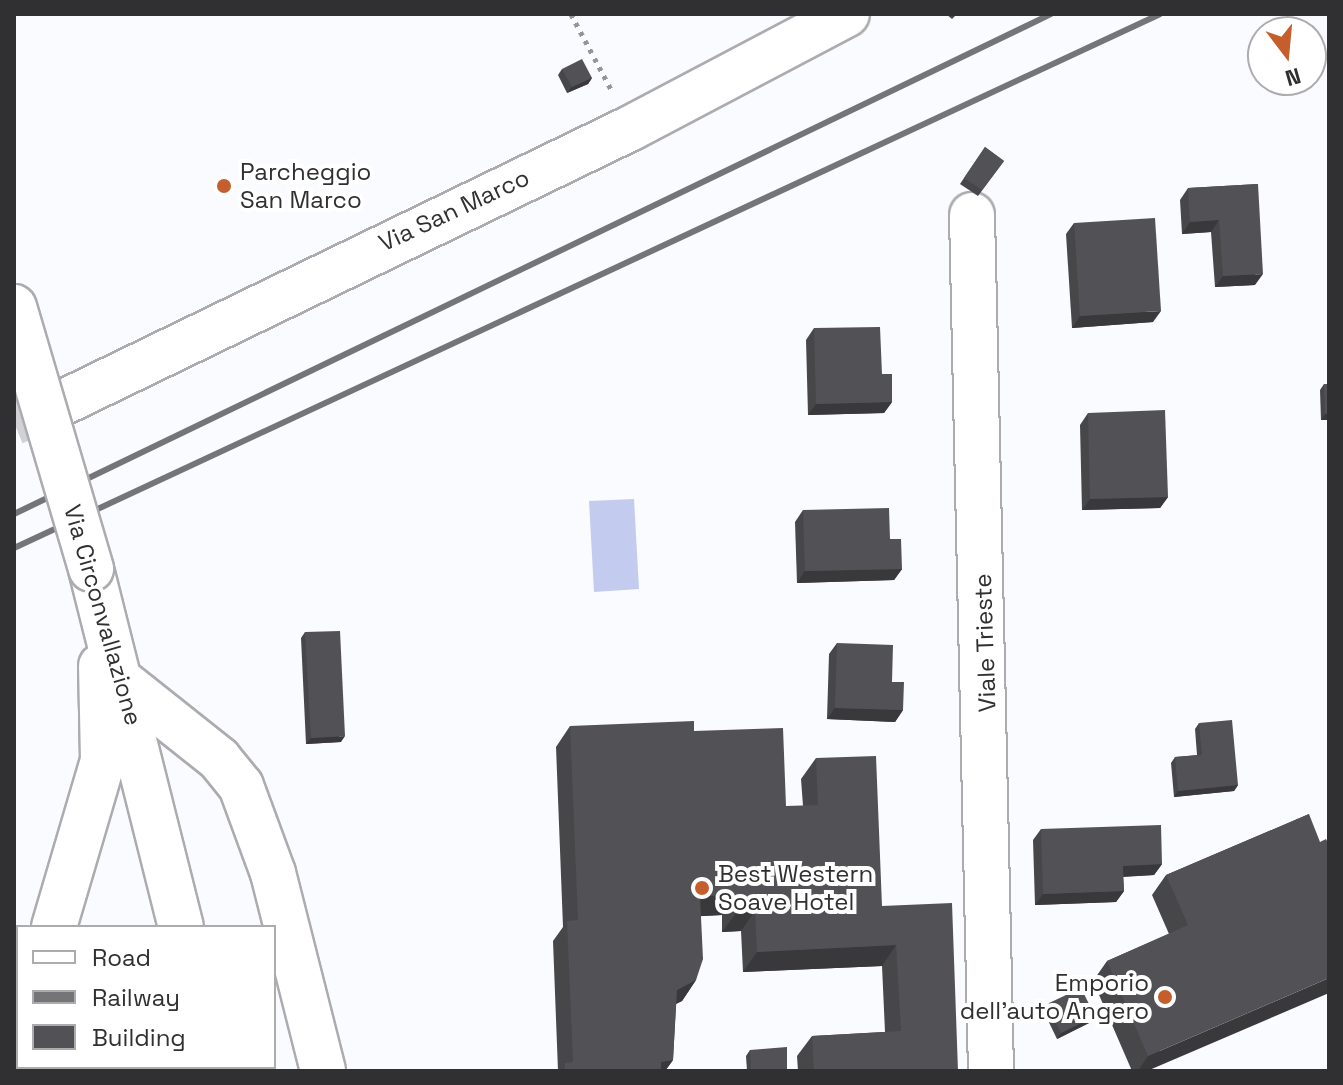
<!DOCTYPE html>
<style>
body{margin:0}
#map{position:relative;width:1343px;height:1085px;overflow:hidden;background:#fafbff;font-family:"Space Grotesk",sans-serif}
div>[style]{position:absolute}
.water>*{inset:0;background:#c3ccef}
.street-tunnel>*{height:44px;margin-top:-22px;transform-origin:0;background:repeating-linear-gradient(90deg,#d2d2d6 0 44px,transparent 0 66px)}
.path>*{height:5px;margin-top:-2.5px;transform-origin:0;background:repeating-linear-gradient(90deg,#949598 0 4px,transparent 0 10px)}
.roads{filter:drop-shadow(2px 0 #acacb0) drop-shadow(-2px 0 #acacb0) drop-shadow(0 2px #acacb0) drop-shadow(0 -2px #acacb0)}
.street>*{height:44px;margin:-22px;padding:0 22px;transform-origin:22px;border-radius:22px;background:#fff}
.secondary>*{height:44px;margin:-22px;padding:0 22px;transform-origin:22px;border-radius:22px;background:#fff}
.rail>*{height:6px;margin:-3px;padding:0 3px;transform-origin:3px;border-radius:3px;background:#757578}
.bridges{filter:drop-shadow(2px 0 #acacb0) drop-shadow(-2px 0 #acacb0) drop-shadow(0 2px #acacb0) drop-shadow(0 -2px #acacb0)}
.secondary-bridge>*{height:44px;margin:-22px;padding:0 22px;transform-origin:22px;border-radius:22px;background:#fff}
.wall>*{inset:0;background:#47474a}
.shaded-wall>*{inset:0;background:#39393c}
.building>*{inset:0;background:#525256}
.dots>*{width:22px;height:22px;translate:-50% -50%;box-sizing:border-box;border:4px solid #fff;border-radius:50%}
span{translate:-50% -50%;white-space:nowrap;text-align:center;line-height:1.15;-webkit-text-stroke:8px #fff;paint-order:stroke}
.poi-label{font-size:24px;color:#303032}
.left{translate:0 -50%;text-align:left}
.right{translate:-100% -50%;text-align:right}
.street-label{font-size:24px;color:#303032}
.frame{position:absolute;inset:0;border:16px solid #303032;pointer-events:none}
.legend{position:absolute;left:16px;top:925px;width:260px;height:144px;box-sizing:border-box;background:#fff;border:2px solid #acacad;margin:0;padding:10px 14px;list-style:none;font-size:24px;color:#303032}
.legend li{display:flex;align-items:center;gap:16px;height:40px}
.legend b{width:40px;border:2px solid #acacad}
.north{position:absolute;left:1247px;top:16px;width:80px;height:80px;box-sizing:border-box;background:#fff;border:2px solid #acacad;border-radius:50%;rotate:164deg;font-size:22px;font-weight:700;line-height:32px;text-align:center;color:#303032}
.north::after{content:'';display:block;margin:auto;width:28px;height:36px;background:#c45e2d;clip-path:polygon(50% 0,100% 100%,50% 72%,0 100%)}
</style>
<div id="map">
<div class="water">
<div style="clip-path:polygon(634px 499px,639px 589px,594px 592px,589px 501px)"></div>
</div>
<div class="street-tunnel">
<div style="left:14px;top:423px;width:50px;rotate:-22.4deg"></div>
</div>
<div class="path">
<div style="left:571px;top:14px;width:87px;rotate:62deg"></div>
</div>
<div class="roads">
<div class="street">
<div style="left:972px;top:215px;width:856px;rotate:88.73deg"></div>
<div style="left:60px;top:404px;width:634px;rotate:-25.8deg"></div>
<div style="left:631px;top:128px;width:244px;rotate:-27.8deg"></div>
</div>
<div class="secondary">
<div style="left:91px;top:569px;width:369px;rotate:75.9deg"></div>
<div style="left:126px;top:685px;width:119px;rotate:38.5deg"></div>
<div style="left:219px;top:759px;width:35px;rotate:51deg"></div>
<div style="left:241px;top:786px;width:93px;rotate:69.8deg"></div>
<div style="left:273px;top:873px;width:204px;rotate:75.8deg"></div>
<div style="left:54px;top:927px;width:174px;rotate:-73.6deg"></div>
<div style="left:103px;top:760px;width:94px;rotate:-91.2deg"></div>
<div style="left:14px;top:1033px;width:11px;rotate:-68deg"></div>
<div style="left:221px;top:1067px;width:4px;rotate:76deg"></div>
</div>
</div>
<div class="rail">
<div style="left:14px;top:514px;width:1151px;rotate:-25.74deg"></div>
<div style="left:14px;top:548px;width:1264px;rotate:-24.98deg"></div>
</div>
<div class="bridges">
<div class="secondary-bridge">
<div style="left:14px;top:307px;width:273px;rotate:73.6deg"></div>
</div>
</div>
<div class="wall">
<div style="clip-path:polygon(946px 14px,957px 14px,952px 19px)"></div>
<div style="clip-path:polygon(562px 69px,592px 78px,588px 84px,567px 93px,558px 75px)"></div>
<div style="clip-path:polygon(985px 147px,1004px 161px,978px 196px,960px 184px)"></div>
<div style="clip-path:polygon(1258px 184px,1255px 285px,1215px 287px,1211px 232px,1182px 234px,1180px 200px,1188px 188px)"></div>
<div style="clip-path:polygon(1074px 223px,1153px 322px,1072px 328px,1066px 234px)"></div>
<div style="clip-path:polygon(814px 328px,882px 374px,892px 402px,884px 413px,808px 415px,806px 340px)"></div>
<div style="clip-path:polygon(1324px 384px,1329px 384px,1329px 420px,1321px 420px,1320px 390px)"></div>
<div style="clip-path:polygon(1088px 413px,1168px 497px,1160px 508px,1082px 510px,1080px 425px)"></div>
<div style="clip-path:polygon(803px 510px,902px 569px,894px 580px,797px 583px,795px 522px)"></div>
<div style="clip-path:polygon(305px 632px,341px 742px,306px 744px,301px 638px)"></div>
<div style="clip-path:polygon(837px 643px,892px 682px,903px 710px,895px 722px,827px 719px,829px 654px)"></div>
<div style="clip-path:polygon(1199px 723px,1238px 785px,1234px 791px,1174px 797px,1171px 763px,1175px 757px,1197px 755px,1195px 729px)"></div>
<div style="clip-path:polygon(570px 726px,694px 731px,786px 806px,803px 806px,801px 779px,816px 758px,882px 906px,958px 1071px,798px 1071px,797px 1056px,812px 1036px,885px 1032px,882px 966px,743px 972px,741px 931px,722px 932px,722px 915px,701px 916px,696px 980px,682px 1001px,676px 1004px,673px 1060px,665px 1071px,558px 1071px,553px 941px,563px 927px,556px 747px)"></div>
<div style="clip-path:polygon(1309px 814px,1147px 1071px,1132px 1071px,1093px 981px,1107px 961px,1169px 934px,1152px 895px,1166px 875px)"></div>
<div style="clip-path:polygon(1041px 829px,1162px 864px,1154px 875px,1123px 877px,1124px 891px,1116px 902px,1035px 905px,1033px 840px)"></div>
<div style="clip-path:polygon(1047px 1004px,1091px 1022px,1057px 1039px,1043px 1010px)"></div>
<div style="clip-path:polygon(750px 1050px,787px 1071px,747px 1071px,746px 1056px)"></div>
</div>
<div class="shaded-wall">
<div style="clip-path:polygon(217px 14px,239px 14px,216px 16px)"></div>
<div style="clip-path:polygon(592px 78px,588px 84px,567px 93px,572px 87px)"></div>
<div style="clip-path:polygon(1219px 220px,1211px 232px,1182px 234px,1190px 222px)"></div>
<div style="clip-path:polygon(1263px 274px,1255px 285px,1215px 287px,1223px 276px)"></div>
<div style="clip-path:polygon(1161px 311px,1153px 322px,1072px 328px,1080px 316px)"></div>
<div style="clip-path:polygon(892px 402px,884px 413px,808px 415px,816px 404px)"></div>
<div style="clip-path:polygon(1325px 414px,1329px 414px,1329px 420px,1321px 420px)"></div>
<div style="clip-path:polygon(1168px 497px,1160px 508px,1082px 510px,1090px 499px)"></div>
<div style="clip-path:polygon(902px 569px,894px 580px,797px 583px,805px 571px)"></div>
<div style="clip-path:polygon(835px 708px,903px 710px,895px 722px,827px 719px)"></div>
<div style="clip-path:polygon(345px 736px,341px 742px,306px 744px,311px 738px)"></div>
<div style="clip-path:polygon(1238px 785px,1234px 791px,1174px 797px,1178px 791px)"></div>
<div style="clip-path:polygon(1162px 864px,1154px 875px,1115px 877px,1123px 866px)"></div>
<div style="clip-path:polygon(1124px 891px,1116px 902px,1035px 905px,1043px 894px)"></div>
<div style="clip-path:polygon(736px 895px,722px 915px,686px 917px,700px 896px)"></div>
<div style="clip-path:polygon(755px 911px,741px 931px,722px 932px,737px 912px)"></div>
<div style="clip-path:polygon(896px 945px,882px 966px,743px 972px,757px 952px)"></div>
<div style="clip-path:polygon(1329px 978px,1329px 993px,1147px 1071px,1138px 1071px,1148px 1056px)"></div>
<div style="clip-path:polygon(696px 980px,682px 1001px,663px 1010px,677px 990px)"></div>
<div style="clip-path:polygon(1095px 1016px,1091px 1022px,1057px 1039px,1061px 1033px)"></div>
<div style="clip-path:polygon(673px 1060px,665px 1071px,654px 1071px,661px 1062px)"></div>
</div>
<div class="building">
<div style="clip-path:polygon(582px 59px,592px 78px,572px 87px,562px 69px)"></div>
<div style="clip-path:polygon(985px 147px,1004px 161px,982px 190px,964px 178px)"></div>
<div style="clip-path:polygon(1258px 184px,1263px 274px,1223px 276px,1219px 220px,1190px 222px,1188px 188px)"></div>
<div style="clip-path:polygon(1155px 218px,1161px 311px,1080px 316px,1074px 223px)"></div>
<div style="clip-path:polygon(880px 327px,882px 374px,892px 374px,892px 402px,816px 404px,814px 328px)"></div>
<div style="clip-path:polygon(1324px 384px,1329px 384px,1329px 414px,1325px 414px)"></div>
<div style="clip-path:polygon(1165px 410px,1168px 497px,1090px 499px,1088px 413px)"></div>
<div style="clip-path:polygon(889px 508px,890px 539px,901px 539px,902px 569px,805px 571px,803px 510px)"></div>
<div style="clip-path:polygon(340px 631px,345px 736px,311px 738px,305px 632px)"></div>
<div style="clip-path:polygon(837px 643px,893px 645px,892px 682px,904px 682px,903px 710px,835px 708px)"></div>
<div style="clip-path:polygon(1232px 720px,1238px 785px,1178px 791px,1175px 757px,1202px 755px,1199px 723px)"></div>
<div style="clip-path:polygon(694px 721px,694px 731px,783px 728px,786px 806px,818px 805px,816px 758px,876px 756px,882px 906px,952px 903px,958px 1071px,814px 1071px,812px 1036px,901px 1031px,896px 945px,757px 952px,755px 911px,737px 912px,736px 895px,700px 896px,703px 959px,696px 980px,677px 990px,673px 1060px,661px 1062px,661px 1071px,565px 1071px,565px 1063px,573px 1062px,567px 921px,578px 920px,570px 726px)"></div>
<div style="clip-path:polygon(1309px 814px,1320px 842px,1326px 839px,1329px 845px,1329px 978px,1148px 1056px,1107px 961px,1188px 925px,1166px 875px)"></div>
<div style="clip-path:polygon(1161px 825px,1162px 864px,1123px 866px,1124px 891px,1043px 894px,1041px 829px)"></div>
<div style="clip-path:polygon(1081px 988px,1095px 1016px,1061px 1033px,1047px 1004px)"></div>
<div style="clip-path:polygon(787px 1047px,787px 1071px,751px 1071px,750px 1050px)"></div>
</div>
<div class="dots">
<div style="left:224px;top:186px;background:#c45e2d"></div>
<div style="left:702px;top:888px;background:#c45e2d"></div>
<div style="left:1165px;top:997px;background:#c45e2d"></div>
</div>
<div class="poi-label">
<span class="left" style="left:240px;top:186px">Parcheggio<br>San Marco</span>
<span class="left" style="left:718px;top:888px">Best Western<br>Soave Hotel</span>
<span class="right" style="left:1149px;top:997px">Emporio<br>dell'auto Angero</span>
</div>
<div class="street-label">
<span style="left:454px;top:210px;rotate:-25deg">Via San Marco</span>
<span style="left:103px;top:615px;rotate:74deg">Via Circonvallazione</span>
<span style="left:985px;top:643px;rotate:-92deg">Viale Trieste</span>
</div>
<div class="frame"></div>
<ul class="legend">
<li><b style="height:10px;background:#fff"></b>Road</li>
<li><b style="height:10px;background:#757578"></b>Railway</li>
<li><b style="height:22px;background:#525256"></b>Building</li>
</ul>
<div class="north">N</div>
</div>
